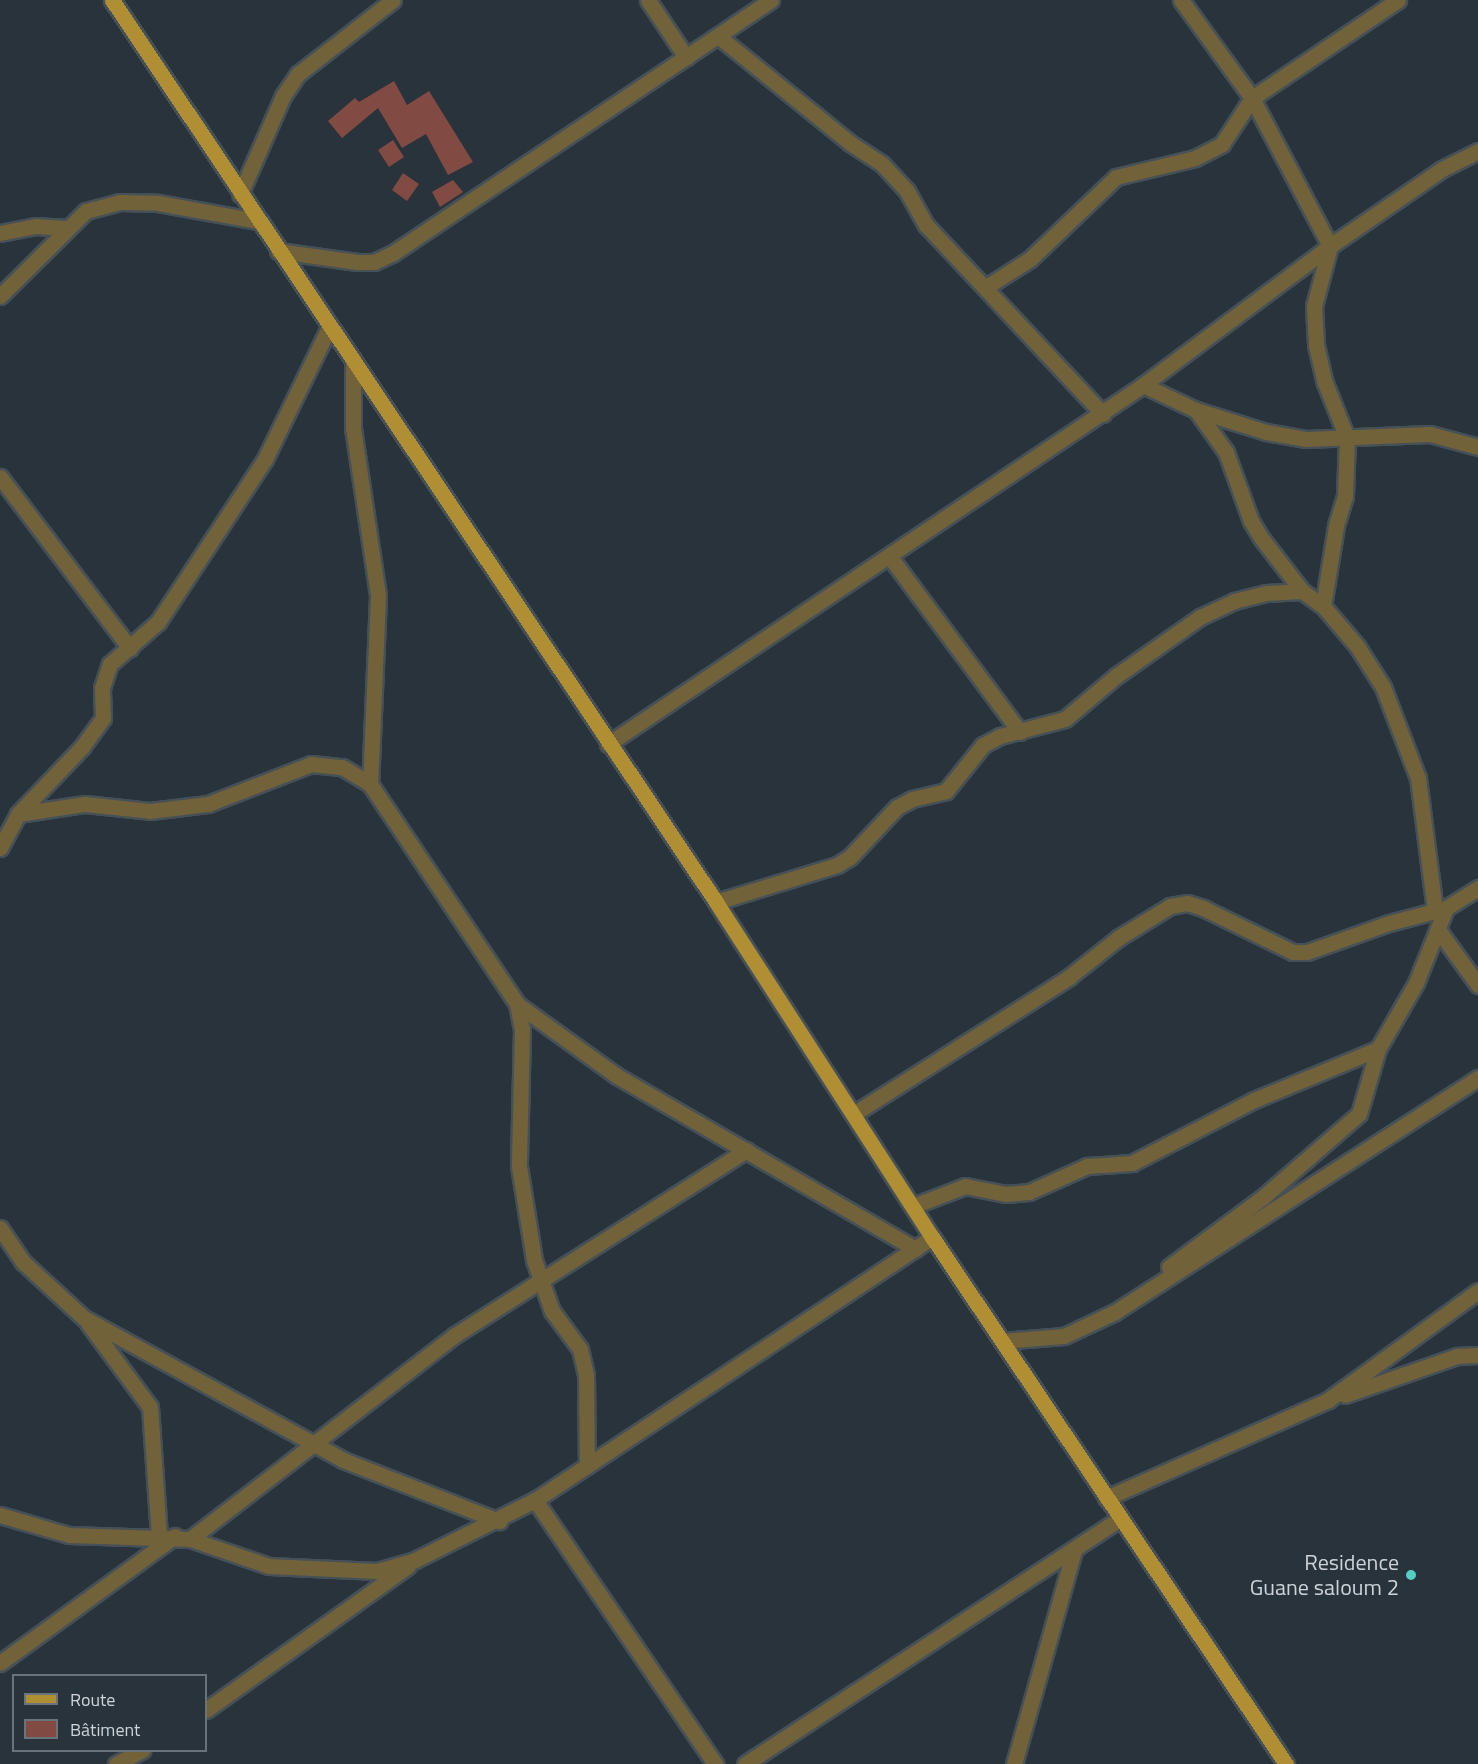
<!DOCTYPE html>
<meta charset="utf-8">
<style>
body{margin:0}
#map{position:relative;width:1478px;height:1764px;overflow:hidden;background:#28333b;font-family:"Titillium Web",sans-serif}
div>[style]{position:absolute}
.building>*{inset:0;background:#814b44}
.roads{filter:drop-shadow(2px 0 #465057) drop-shadow(-2px 0 #465057) drop-shadow(0 2px #465057) drop-shadow(0 -2px #465057)}
.street>*{height:15px;margin:-7.5px;padding:0 7.5px;transform-origin:7.5px;border-radius:7.5px;background:#716239}
.primary>*{height:15px;margin:-7.5px;padding:0 7.5px;transform-origin:7.5px;border-radius:7.5px;background:#b08f34}
.dots>*{width:16px;height:16px;translate:-50% -50%;box-sizing:border-box;border:3px solid #28333b;border-radius:50%}
span{translate:-50% -50%;white-space:nowrap;text-align:center;line-height:1.15;-webkit-text-stroke:4.5px #28333b;paint-order:stroke}
.poi-label{font-size:22px;color:#cdd3d8}
.right{translate:-100% -50%;text-align:right}
.legend{position:absolute;left:12px;top:1674px;width:195px;height:78px;box-sizing:border-box;background:#28333b;border:2px solid #6a737a;margin:0;padding:8px 10px;list-style:none;font-size:18px;color:#cdd3d8}
.legend li{display:flex;align-items:center;gap:12px;height:30px}
.legend b{width:30px;border:2px solid #6a737a}
</style>
<div id="map">
<div class="building">
<div style="clip-path:polygon(394px 81px,407px 105px,429px 91px,473px 162px,448px 175px,426px 134px,402px 148px,378px 108px,342px 138px,328px 121px,355px 98px,359px 102px)"></div>
<div style="clip-path:polygon(393px 140px,404px 157px,389px 167px,378px 150px)"></div>
<div style="clip-path:polygon(403px 173px,419px 184px,407px 201px,392px 190px)"></div>
<div style="clip-path:polygon(453px 180px,463px 192px,440px 207px,432px 192px)"></div>
</div>
<div class="roads">
<div class="street">
<div style="left:648px;top:0;width:69px;rotate:56.3deg"></div>
<div style="left:1181px;top:0;width:121px;rotate:54.1deg"></div>
<div style="left:1252px;top:98px;width:167px;rotate:62.2deg"></div>
<div style="left:1330px;top:246px;width:62px;rotate:104.9deg"></div>
<div style="left:1314px;top:306px;width:39px;rotate:87deg"></div>
<div style="left:1316px;top:345px;width:39px;rotate:77deg"></div>
<div style="left:1325px;top:383px;width:59px;rotate:68.2deg"></div>
<div style="left:1347px;top:438px;width:58px;rotate:92deg"></div>
<div style="left:1345px;top:496px;width:31px;rotate:107deg"></div>
<div style="left:1336px;top:526px;width:81px;rotate:99.2deg"></div>
<div style="left:718px;top:36px;width:170px;rotate:39deg"></div>
<div style="left:850px;top:143px;width:38px;rotate:33deg"></div>
<div style="left:882px;top:164px;width:37px;rotate:47deg"></div>
<div style="left:907px;top:191px;width:39px;rotate:61deg"></div>
<div style="left:926px;top:225px;width:259px;rotate:46.9deg"></div>
<div style="left:240px;top:194px;width:107px;rotate:-66.3deg"></div>
<div style="left:283px;top:96px;width:27px;rotate:-56deg"></div>
<div style="left:298px;top:74px;width:120px;rotate:-37.9deg"></div>
<div style="left:0;top:233px;width:37px;rotate:-11deg"></div>
<div style="left:36px;top:226px;width:30px;rotate:4deg"></div>
<div style="left:278px;top:251px;width:80px;rotate:7.9deg"></div>
<div style="left:357px;top:262px;width:17px"></div>
<div style="left:374px;top:262px;width:21px;rotate:-25deg"></div>
<div style="left:393px;top:253px;width:455px;rotate:-33.8deg"></div>
<div style="left:986px;top:287px;width:52px;rotate:-32.5deg"></div>
<div style="left:1030px;top:259px;width:119px;rotate:-43.6deg"></div>
<div style="left:1116px;top:177px;width:81px;rotate:-13.5deg"></div>
<div style="left:1195px;top:158px;width:30px;rotate:-27deg"></div>
<div style="left:1222px;top:144px;width:55px;rotate:-56.9deg"></div>
<div style="left:1252px;top:98px;width:176px;rotate:-33.9deg"></div>
<div style="left:0;top:296px;width:121px;rotate:-44.7deg"></div>
<div style="left:86px;top:211px;width:34px;rotate:-15deg"></div>
<div style="left:119px;top:202px;width:39px;rotate:1deg"></div>
<div style="left:158px;top:203px;width:102px;rotate:10.2deg"></div>
<div style="left:353px;top:359px;width:69px;rotate:90deg"></div>
<div style="left:353px;top:428px;width:170px;rotate:81.5deg"></div>
<div style="left:378px;top:596px;width:188px;rotate:92.4deg"></div>
<div style="left:1143px;top:385px;width:233px;rotate:-36.6deg"></div>
<div style="left:1330px;top:246px;width:136px;rotate:-34.5deg"></div>
<div style="left:1442px;top:169px;width:40px;rotate:-26.6deg"></div>
<div style="left:1196px;top:410px;width:52px;rotate:54.5deg"></div>
<div style="left:1226px;top:452px;width:73px;rotate:70.1deg"></div>
<div style="left:1251px;top:521px;width:21px;rotate:59deg"></div>
<div style="left:1262px;top:539px;width:66px;rotate:52.4deg"></div>
<div style="left:1302px;top:591px;width:26px;rotate:36deg"></div>
<div style="left:1323px;top:606px;width:52px;rotate:49.6deg"></div>
<div style="left:1357px;top:646px;width:49px;rotate:57.6deg"></div>
<div style="left:1383px;top:687px;width:97px;rotate:69deg"></div>
<div style="left:1418px;top:778px;width:133px;rotate:82.7deg"></div>
<div style="left:0;top:477px;width:215px;rotate:52.8deg"></div>
<div style="left:890px;top:557px;width:218px;rotate:53.4deg"></div>
<div style="left:608px;top:744px;width:644px;rotate:-33.86deg"></div>
<div style="left:1143px;top:385px;width:59px;rotate:25.3deg"></div>
<div style="left:1196px;top:410px;width:73px;rotate:17.4deg"></div>
<div style="left:1266px;top:432px;width:41px;rotate:9.9deg"></div>
<div style="left:1306px;top:439px;width:124px;rotate:-2.3deg"></div>
<div style="left:1430px;top:434px;width:50px;rotate:15.2deg"></div>
<div style="left:18px;top:814px;width:68px;rotate:-8.5deg"></div>
<div style="left:85px;top:804px;width:65px;rotate:6.1deg"></div>
<div style="left:150px;top:811px;width:58px;rotate:-6.9deg"></div>
<div style="left:208px;top:804px;width:110px;rotate:-21.2deg"></div>
<div style="left:311px;top:764px;width:31px;rotate:6deg"></div>
<div style="left:342px;top:767px;width:33px;rotate:31deg"></div>
<div style="left:370px;top:784px;width:265px;rotate:56.2deg"></div>
<div style="left:517px;top:1004px;width:25px;rotate:79deg"></div>
<div style="left:522px;top:1029px;width:137px;rotate:91.3deg"></div>
<div style="left:519px;top:1166px;width:95px;rotate:80.9deg"></div>
<div style="left:534px;top:1260px;width:54px;rotate:70.6deg"></div>
<div style="left:552px;top:1311px;width:47px;rotate:53.6deg"></div>
<div style="left:580px;top:1349px;width:27px;rotate:77deg"></div>
<div style="left:586px;top:1375px;width:91px;rotate:89.4deg"></div>
<div style="left:0;top:848px;width:38px;rotate:-62deg"></div>
<div style="left:18px;top:814px;width:93px;rotate:-46.3deg"></div>
<div style="left:82px;top:747px;width:36px;rotate:-54deg"></div>
<div style="left:103px;top:718px;width:30px;rotate:-92deg"></div>
<div style="left:102px;top:688px;width:25px;rotate:-72deg"></div>
<div style="left:110px;top:664px;width:64px;rotate:-41.2deg"></div>
<div style="left:158px;top:622px;width:195px;rotate:-56.7deg"></div>
<div style="left:265px;top:459px;width:146px;rotate:-64deg"></div>
<div style="left:716px;top:902px;width:127px;rotate:-17deg"></div>
<div style="left:837px;top:865px;width:15px;rotate:-32deg"></div>
<div style="left:850px;top:857px;width:69px;rotate:-46.8deg"></div>
<div style="left:897px;top:807px;width:17px;rotate:-28deg"></div>
<div style="left:912px;top:799px;width:35px;rotate:-13deg"></div>
<div style="left:946px;top:791px;width:59px;rotate:-51.2deg"></div>
<div style="left:983px;top:745px;width:19px;rotate:-28deg"></div>
<div style="left:1000px;top:736px;width:67px;rotate:-14.7deg"></div>
<div style="left:1065px;top:719px;width:67px;rotate:-40.1deg"></div>
<div style="left:1116px;top:676px;width:103px;rotate:-35.1deg"></div>
<div style="left:1200px;top:617px;width:38px;rotate:-25deg"></div>
<div style="left:1234px;top:601px;width:33px;rotate:-14deg"></div>
<div style="left:1266px;top:593px;width:36px;rotate:-3deg"></div>
<div style="left:1439px;top:931px;width:67px;rotate:54.2deg"></div>
<div style="left:517px;top:1004px;width:123px;rotate:35.8deg"></div>
<div style="left:617px;top:1076px;width:345px;rotate:30.1deg"></div>
<div style="left:855px;top:1113px;width:254px;rotate:-32.4deg"></div>
<div style="left:1069px;top:977px;width:63px;rotate:-38.5deg"></div>
<div style="left:1118px;top:938px;width:61px;rotate:-31.6deg"></div>
<div style="left:1170px;top:906px;width:17px;rotate:-10deg"></div>
<div style="left:1187px;top:903px;width:17px;rotate:17deg"></div>
<div style="left:1203px;top:908px;width:100px;rotate:26.1deg"></div>
<div style="left:1293px;top:952px;width:14px"></div>
<div style="left:1307px;top:952px;width:87px;rotate:-19.5deg"></div>
<div style="left:1389px;top:923px;width:59px;rotate:-14.7deg"></div>
<div style="left:1446px;top:908px;width:38px;rotate:-32deg"></div>
<div style="left:913px;top:1206px;width:56px;rotate:-21deg"></div>
<div style="left:965px;top:1186px;width:42px;rotate:11deg"></div>
<div style="left:1006px;top:1194px;width:23px;rotate:-5deg"></div>
<div style="left:1029px;top:1192px;width:64px;rotate:-24.1deg"></div>
<div style="left:1087px;top:1166px;width:45px;rotate:-3.8deg"></div>
<div style="left:1132px;top:1163px;width:137px;rotate:-27.3deg"></div>
<div style="left:1254px;top:1100px;width:134px;rotate:-22.4deg"></div>
<div style="left:0;top:1228px;width:41px;rotate:55.9deg"></div>
<div style="left:23px;top:1262px;width:83px;rotate:42.6deg"></div>
<div style="left:84px;top:1318px;width:295px;rotate:28.7deg"></div>
<div style="left:343px;top:1460px;width:168px;rotate:21.4deg"></div>
<div style="left:1169px;top:1267px;width:116px;rotate:-36.6deg"></div>
<div style="left:1262px;top:1198px;width:128px;rotate:-40.9deg"></div>
<div style="left:1359px;top:1114px;width:68px;rotate:-73.7deg"></div>
<div style="left:1378px;top:1049px;width:76px;rotate:-60.1deg"></div>
<div style="left:1416px;top:983px;width:81px;rotate:-68.2deg"></div>
<div style="left:88px;top:1323px;width:104px;rotate:53.6deg"></div>
<div style="left:150px;top:1407px;width:130px;rotate:86deg"></div>
<div style="left:1002px;top:1341px;width:62px;rotate:-4.6deg"></div>
<div style="left:1064px;top:1336px;width:56px;rotate:-25.2deg"></div>
<div style="left:1115px;top:1312px;width:432px;rotate:-32.8deg"></div>
<div style="left:1345px;top:1395px;width:119px;rotate:-19.2deg"></div>
<div style="left:1457px;top:1356px;width:21px;rotate:-3deg"></div>
<div style="left:1106px;top:1498px;width:243px;rotate:-23.8deg"></div>
<div style="left:1328px;top:1400px;width:185px;rotate:-36deg"></div>
<div style="left:535px;top:1500px;width:320px;rotate:55.7deg"></div>
<div style="left:0;top:1515px;width:72px;rotate:16.2deg"></div>
<div style="left:69px;top:1535px;width:121px;rotate:1.9deg"></div>
<div style="left:190px;top:1539px;width:83px;rotate:18.9deg"></div>
<div style="left:269px;top:1566px;width:108px;rotate:2.7deg"></div>
<div style="left:377px;top:1571px;width:40px;rotate:-16deg"></div>
<div style="left:415px;top:1560px;width:134px;rotate:-26.6deg"></div>
<div style="left:535px;top:1500px;width:476px;rotate:-33.5deg"></div>
<div style="left:190px;top:1539px;width:334px;rotate:-37.6deg"></div>
<div style="left:455px;top:1335px;width:345px;rotate:-32.4deg"></div>
<div style="left:0;top:1663px;width:216px;rotate:-36deg"></div>
<div style="left:206px;top:1710px;width:248px;rotate:-35.5deg"></div>
<div style="left:116px;top:1764px;width:30px;rotate:-28deg"></div>
<div style="left:745px;top:1764px;width:449px;rotate:-33.2deg"></div>
<div style="left:1014px;top:1764px;width:221px;rotate:-74.3deg"></div>
</div>
<div class="primary">
<div style="left:112px;top:0;width:1086px;rotate:56.19deg"></div>
<div style="left:716px;top:902px;width:399px;rotate:57.2deg"></div>
<div style="left:932px;top:1237px;width:635px;rotate:56.11deg"></div>
</div>
</div>
<div class="dots">
<div style="left:1411px;top:1575px;background:#55cec5"></div>
</div>
<div class="poi-label">
<span class="right" style="left:1399px;top:1575px">Residence<br>Guane saloum 2</span>
</div>
<ul class="legend">
<li><b style="height:8px;background:#b08f34"></b>Route</li>
<li><b style="height:16px;background:#814b44"></b>Bâtiment</li>
</ul>
</div>
